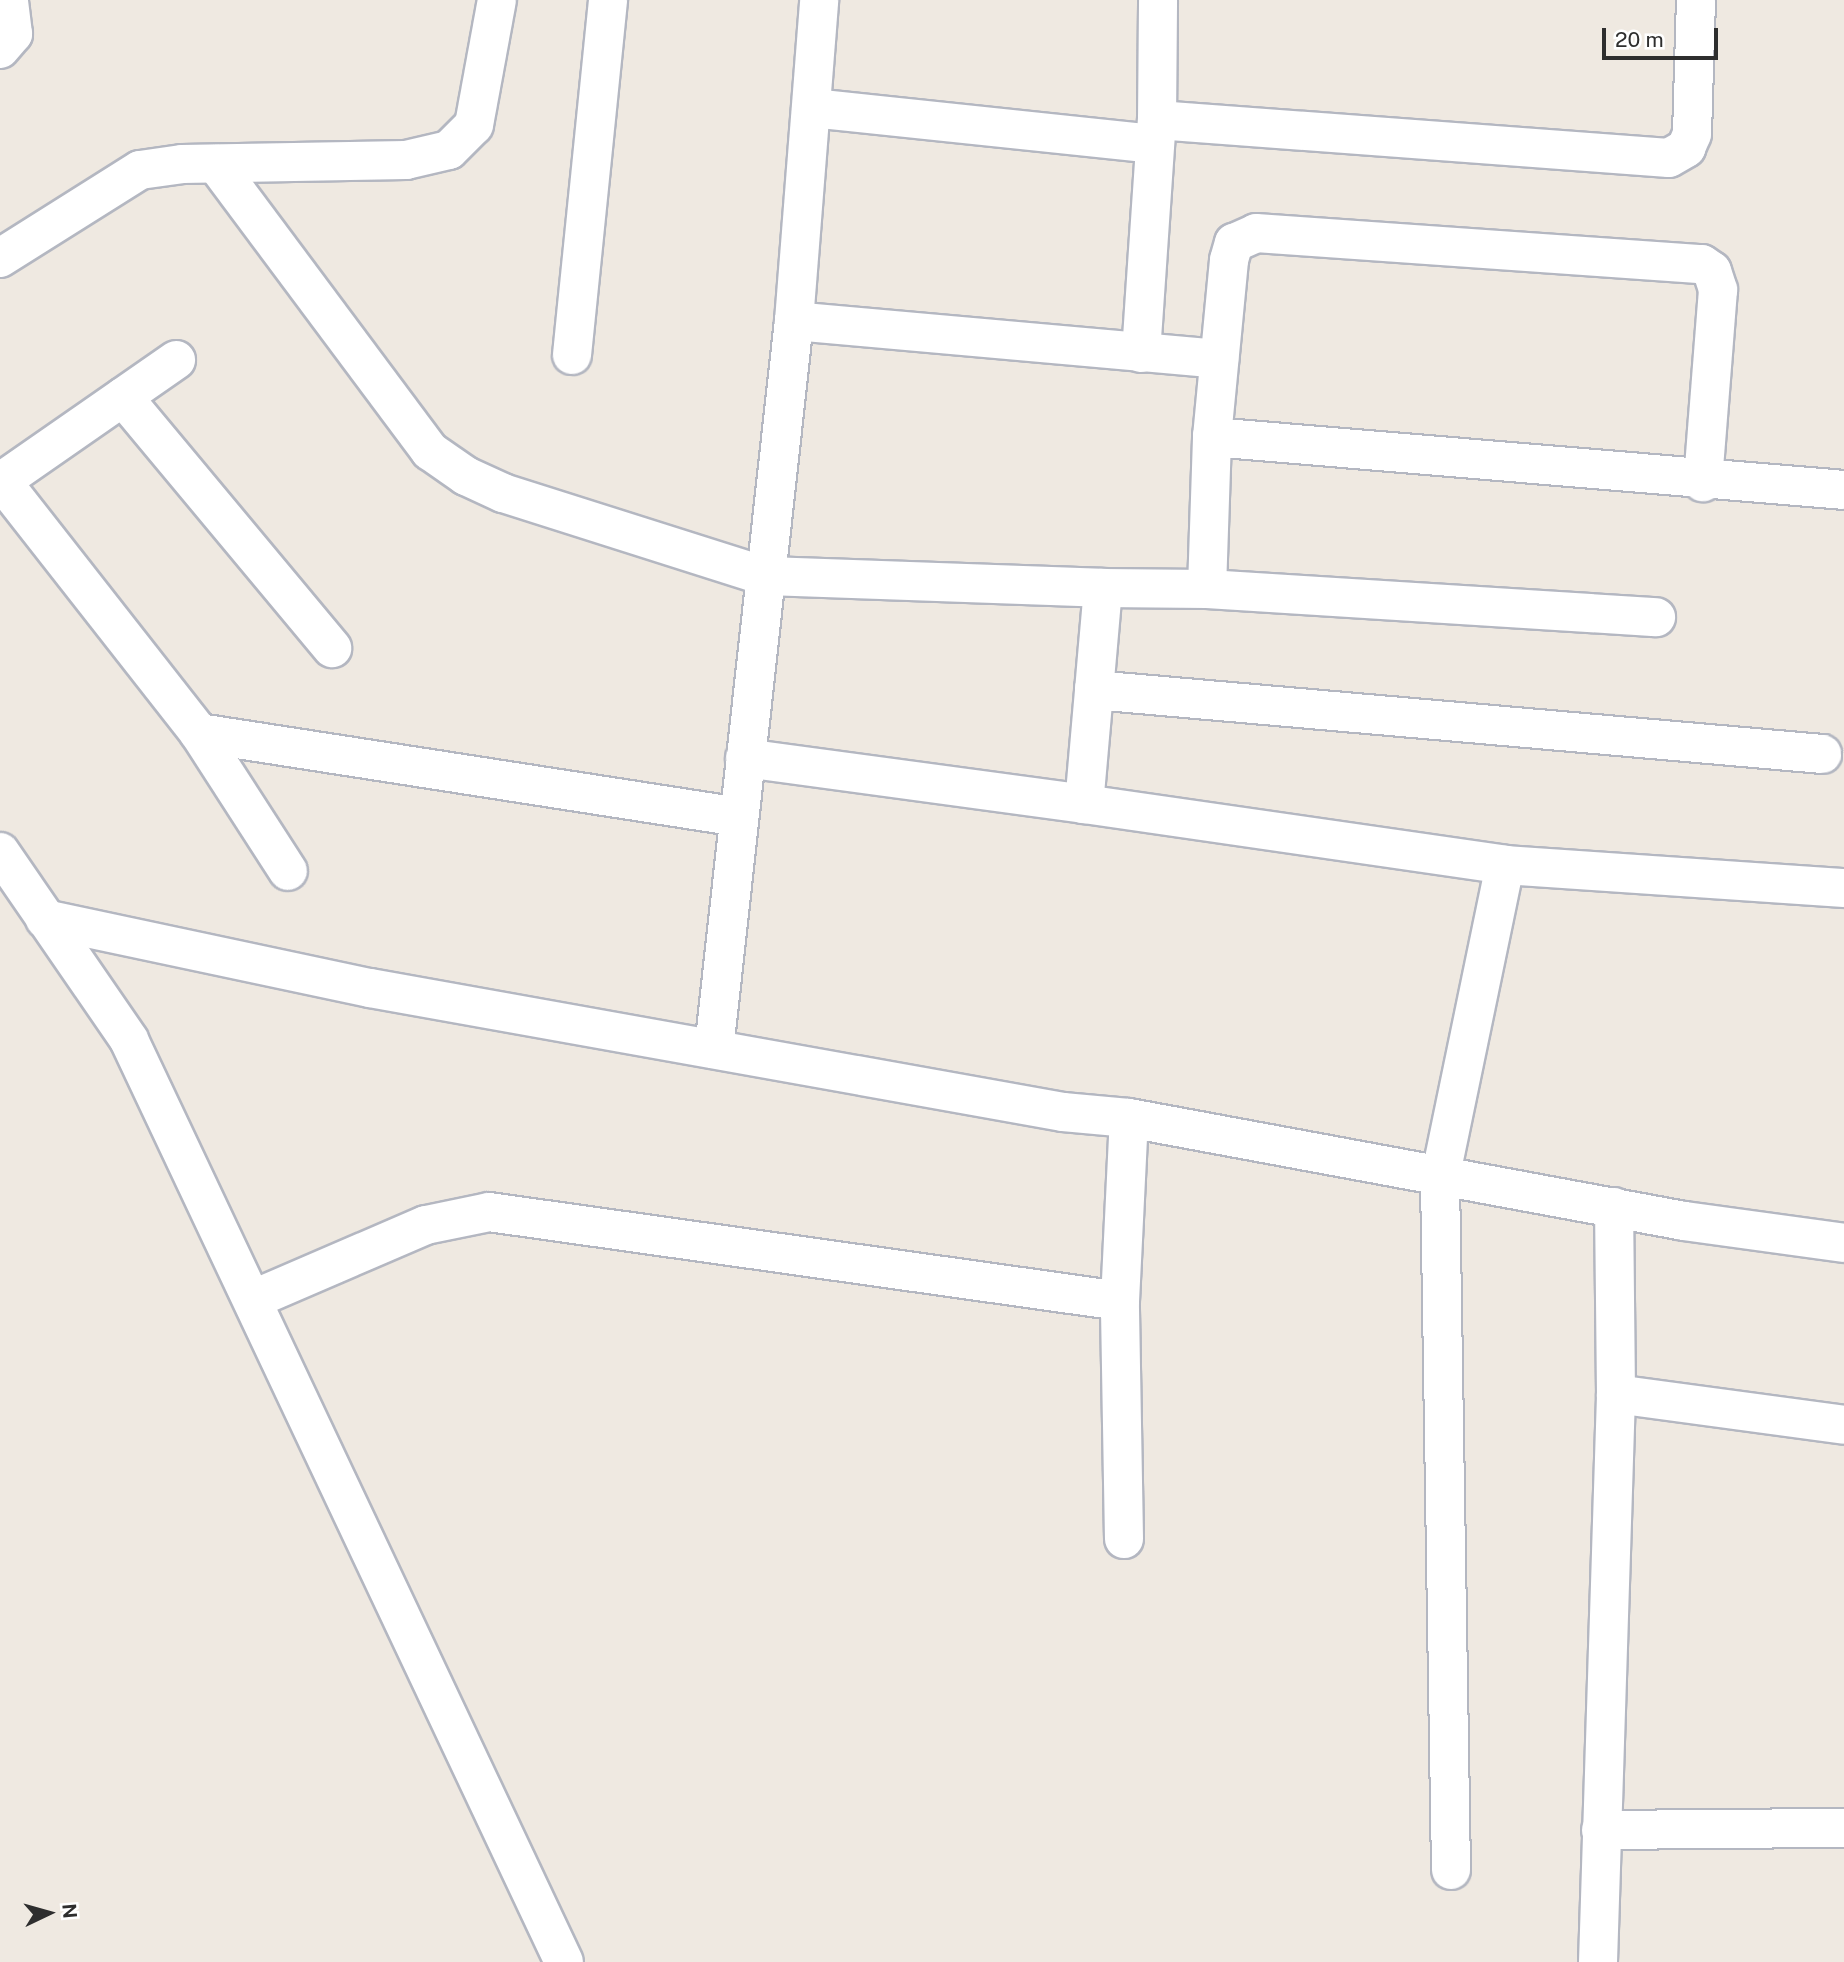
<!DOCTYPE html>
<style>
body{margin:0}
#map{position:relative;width:1844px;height:1962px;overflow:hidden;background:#efe9e1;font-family:"Public Sans",sans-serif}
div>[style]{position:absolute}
.roads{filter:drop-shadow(2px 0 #b4b7c1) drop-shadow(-2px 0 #b4b7c1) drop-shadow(0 2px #b4b7c1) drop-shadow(0 -2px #b4b7c1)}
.minor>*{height:38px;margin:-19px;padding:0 19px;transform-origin:19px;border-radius:19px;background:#fff}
span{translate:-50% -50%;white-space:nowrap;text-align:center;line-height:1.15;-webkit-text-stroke:5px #fff;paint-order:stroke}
.north{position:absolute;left:14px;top:1878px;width:70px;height:70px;-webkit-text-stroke:5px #fff;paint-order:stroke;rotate:85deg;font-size:19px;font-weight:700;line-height:28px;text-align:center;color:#2e2e2e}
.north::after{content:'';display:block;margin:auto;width:24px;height:32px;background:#2e2e2e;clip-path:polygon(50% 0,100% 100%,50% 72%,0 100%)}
.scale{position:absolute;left:1602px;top:28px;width:116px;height:32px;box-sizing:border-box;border:4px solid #2e2e2e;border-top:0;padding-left:9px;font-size:21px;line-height:24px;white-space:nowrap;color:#2e2e2e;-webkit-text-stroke:5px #fff;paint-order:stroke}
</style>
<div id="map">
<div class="roads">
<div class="minor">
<div style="left:0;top:49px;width:20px;rotate:-49deg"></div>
<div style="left:13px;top:34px;width:34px;rotate:-97deg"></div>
<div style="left:812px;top:108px;width:343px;rotate:6deg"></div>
<div style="left:1157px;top:120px;width:513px;rotate:4.24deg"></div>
<div style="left:1669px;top:158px;width:20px;rotate:-30deg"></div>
<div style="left:1686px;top:148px;width:15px;rotate:-67deg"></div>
<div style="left:1692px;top:134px;width:134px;rotate:-88.3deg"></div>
<div style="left:216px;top:164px;width:358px;rotate:53.3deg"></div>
<div style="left:430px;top:451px;width:44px;rotate:34.8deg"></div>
<div style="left:466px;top:476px;width:41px;rotate:24.7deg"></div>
<div style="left:503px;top:493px;width:275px;rotate:17.6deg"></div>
<div style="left:765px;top:576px;width:338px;rotate:2deg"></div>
<div style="left:1103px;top:588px;width:217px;rotate:95deg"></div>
<div style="left:1084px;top:804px;width:425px;rotate:8.2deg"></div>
<div style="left:1505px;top:865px;width:320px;rotate:101.7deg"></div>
<div style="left:1440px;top:1178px;width:692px;rotate:89.09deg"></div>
<div style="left:0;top:258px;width:165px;rotate:-32.2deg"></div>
<div style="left:140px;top:170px;width:42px;rotate:-8.1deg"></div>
<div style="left:182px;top:164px;width:224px;rotate:-1deg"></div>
<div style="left:406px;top:160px;width:44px;rotate:-13.1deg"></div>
<div style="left:449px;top:150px;width:35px;rotate:-45deg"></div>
<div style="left:474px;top:125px;width:127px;rotate:-79.6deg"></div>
<div style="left:794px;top:321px;width:427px;rotate:5.1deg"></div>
<div style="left:1141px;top:353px;width:234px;rotate:-86.1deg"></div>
<div style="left:1157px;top:120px;width:120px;rotate:-89.5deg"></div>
<div style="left:572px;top:355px;width:357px;rotate:-84.2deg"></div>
<div style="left:123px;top:397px;width:327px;rotate:50.2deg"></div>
<div style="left:1212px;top:437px;width:634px;rotate:4.79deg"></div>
<div style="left:0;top:479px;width:323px;rotate:51.9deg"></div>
<div style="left:199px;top:733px;width:164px;rotate:57.2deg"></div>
<div style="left:2px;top:481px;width:212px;rotate:-34.8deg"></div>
<div style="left:1103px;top:588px;width:104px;rotate:0.6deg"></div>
<div style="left:1207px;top:589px;width:450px;rotate:3.6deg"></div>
<div style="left:1207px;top:589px;width:152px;rotate:-88.1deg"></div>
<div style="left:1212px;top:437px;width:178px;rotate:-84.5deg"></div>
<div style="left:1229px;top:260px;width:18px;rotate:-74deg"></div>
<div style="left:1234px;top:243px;width:24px;rotate:-24deg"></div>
<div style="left:1256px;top:233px;width:447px;rotate:4deg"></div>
<div style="left:1702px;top:264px;width:12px;rotate:35deg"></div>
<div style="left:1712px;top:271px;width:20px;rotate:72deg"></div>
<div style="left:1718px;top:290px;width:193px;rotate:94.5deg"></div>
<div style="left:1094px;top:690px;width:731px;rotate:5.02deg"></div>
<div style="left:199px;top:733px;width:546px;rotate:8.84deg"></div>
<div style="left:745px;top:758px;width:342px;rotate:7.7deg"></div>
<div style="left:0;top:852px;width:228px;rotate:55.5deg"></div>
<div style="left:129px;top:1040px;width:1019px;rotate:64.74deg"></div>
<div style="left:1505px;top:865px;width:340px;rotate:3.9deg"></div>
<div style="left:45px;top:919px;width:332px;rotate:12deg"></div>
<div style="left:370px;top:988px;width:704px;rotate:10.14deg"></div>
<div style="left:1063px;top:1112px;width:66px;rotate:5.2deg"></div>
<div style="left:1129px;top:1118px;width:564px;rotate:10.51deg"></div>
<div style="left:1684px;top:1221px;width:162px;rotate:7.8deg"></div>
<div style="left:714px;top:1049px;width:732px;rotate:-83.73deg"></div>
<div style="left:794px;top:321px;width:322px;rotate:-85.5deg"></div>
<div style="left:254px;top:1299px;width:187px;rotate:-23.3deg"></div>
<div style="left:426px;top:1225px;width:64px;rotate:-11.7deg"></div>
<div style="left:489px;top:1212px;width:637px;rotate:8.03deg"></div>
<div style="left:1616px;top:1394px;width:230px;rotate:7.7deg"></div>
<div style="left:1124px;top:1539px;width:238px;rotate:-91deg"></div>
<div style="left:1120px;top:1301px;width:183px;rotate:-87.2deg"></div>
<div style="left:1601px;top:1830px;width:243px;rotate:-0.5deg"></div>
<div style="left:1598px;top:1962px;width:568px;rotate:-88.18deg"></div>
<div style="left:1616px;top:1394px;width:187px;rotate:-90.6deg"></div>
</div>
</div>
<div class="north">N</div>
<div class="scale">20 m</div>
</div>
